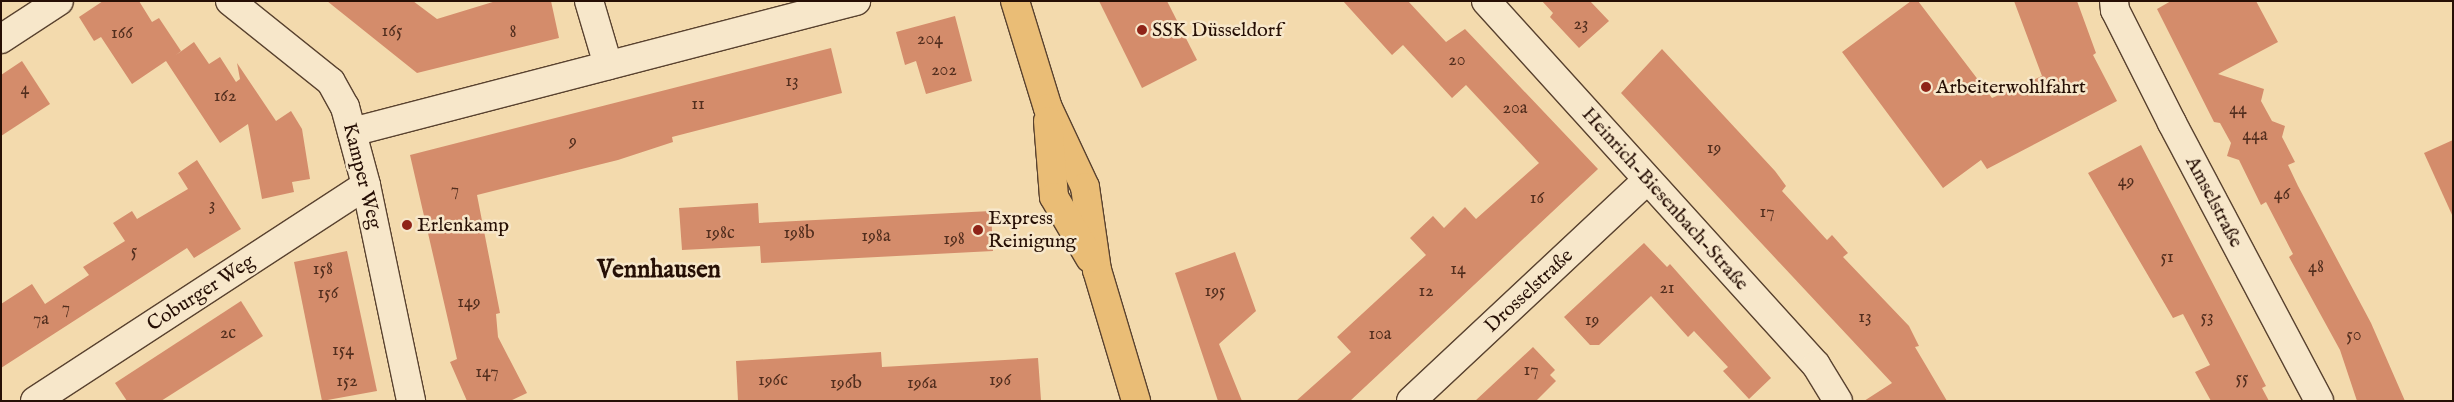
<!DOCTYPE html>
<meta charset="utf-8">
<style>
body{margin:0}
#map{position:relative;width:2454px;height:402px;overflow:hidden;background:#f3daad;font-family:"IM FELL English",serif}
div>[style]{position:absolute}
.building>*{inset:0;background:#d48c6b}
.roads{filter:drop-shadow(1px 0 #59422f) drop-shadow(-1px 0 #59422f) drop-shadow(0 1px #59422f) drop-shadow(0 -1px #59422f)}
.minor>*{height:28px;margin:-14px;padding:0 14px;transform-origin:14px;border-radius:14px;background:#f7e7ca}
.major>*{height:28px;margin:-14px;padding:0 14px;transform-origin:14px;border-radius:14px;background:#eabd76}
.dots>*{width:14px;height:14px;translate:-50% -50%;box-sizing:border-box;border:2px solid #f7e7ca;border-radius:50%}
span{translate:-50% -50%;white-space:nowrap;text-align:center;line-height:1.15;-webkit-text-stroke:5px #f7e7ca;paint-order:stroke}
.number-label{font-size:18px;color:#522e1e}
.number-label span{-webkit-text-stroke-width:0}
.poi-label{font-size:20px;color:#260f05}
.left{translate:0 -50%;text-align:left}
.street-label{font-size:20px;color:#260f05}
.district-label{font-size:25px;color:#260f05;font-weight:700}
.frame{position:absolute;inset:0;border:2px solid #260f05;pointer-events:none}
</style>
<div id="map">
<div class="building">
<div style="clip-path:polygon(103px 1px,139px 1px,152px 22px,159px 18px,181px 51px,176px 55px,194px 42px,209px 64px,220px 57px,236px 82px,240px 79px,237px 63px,276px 121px,291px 111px,302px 129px,310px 179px,292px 182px,294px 192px,262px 199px,248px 124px,220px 143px,166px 61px,132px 84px,101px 37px,94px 41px,79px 17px)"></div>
<div style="clip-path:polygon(327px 1px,413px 1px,437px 19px,496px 1px,551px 1px,559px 38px,417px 73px)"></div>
<div style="clip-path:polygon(1099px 1px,1167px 1px,1197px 60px,1142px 88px)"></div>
<div style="clip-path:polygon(1343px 1px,1408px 1px,1446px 42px,1465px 29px,1598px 169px,1350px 401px,1296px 401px,1351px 352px,1337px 337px,1426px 255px,1410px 238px,1433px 216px,1444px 228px,1465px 207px,1476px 219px,1539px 163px,1466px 85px,1452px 98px,1403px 45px,1392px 55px)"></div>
<div style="clip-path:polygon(1542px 1px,1590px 1px,1609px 21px,1579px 48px,1550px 17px,1553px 13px)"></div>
<div style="clip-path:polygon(1911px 1px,1918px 1px,1992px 98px,2042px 76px,2014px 1px,2077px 1px,2096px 53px,2093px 55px,2117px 101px,1987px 169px,1981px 160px,1943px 188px,1842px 52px)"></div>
<div style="clip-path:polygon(2171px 1px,2256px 1px,2278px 42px,2218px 74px,2264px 89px,2261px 101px,2272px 121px,2285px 126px,2282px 137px,2295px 162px,2288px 165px,2298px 186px,2371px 323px,2405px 401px,2357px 401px,2340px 350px,2289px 257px,2293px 254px,2266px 202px,2261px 205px,2239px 160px,2227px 156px,2231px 143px,2220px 123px,2214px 122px,2157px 9px)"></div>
<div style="clip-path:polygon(955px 16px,972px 81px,926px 94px,916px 61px,905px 65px,896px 32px)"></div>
<div style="clip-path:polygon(831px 48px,842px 93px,672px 137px,673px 142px,618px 160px,477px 195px,500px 313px,496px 314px,498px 337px,527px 393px,510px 401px,467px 401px,450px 362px,457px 359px,410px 155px)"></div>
<div style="clip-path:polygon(1662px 49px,1775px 171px,1786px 186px,1782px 191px,1827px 240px,1832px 235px,1848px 253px,1843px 257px,1909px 326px,1919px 346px,1915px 347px,1947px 401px,1864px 401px,1892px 383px,1621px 93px)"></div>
<div style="clip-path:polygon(22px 61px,50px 104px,1px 136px,1px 75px)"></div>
<div style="clip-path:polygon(2453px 140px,2453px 217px,2424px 153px)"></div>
<div style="clip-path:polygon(2141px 145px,2266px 386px,2262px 388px,2269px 401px,2211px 401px,2195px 372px,2210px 365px,2183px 314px,2173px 318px,2088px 173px)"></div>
<div style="clip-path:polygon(197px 160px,241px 229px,194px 258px,187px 248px,1px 368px,1px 304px,32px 284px,45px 304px,89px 275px,83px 267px,125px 241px,113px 223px,132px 211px,137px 219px,188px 189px,178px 173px)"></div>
<div style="clip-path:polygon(758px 203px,759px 223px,991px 211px,993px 251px,761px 263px,760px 246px,682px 250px,679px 208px)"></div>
<div style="clip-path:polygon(1644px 243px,1667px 267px,1670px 264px,1771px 378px,1749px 399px,1723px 371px,1728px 367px,1694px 331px,1688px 337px,1651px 296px,1599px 345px,1590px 345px,1564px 317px)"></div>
<div style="clip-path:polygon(347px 251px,377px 391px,322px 401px,294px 262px)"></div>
<div style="clip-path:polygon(1235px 252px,1256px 311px,1219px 344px,1242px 401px,1218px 401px,1175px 273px)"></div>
<div style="clip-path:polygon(241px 301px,263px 336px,161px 401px,127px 401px,115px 383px)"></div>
<div style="clip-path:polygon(1533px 347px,1555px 370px,1550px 375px,1556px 381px,1536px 401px,1475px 401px)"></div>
<div style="clip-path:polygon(881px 352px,882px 367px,1038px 358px,1041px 400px,738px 401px,736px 361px)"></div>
</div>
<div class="roads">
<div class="minor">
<div style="left:230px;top:1px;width:129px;rotate:38.7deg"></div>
<div style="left:331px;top:82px;width:29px;rotate:61deg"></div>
<div style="left:345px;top:107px;width:81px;rotate:74.9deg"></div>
<div style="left:366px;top:185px;width:221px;rotate:78.2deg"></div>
<div style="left:589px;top:1px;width:67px;rotate:73.5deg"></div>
<div style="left:1486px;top:1px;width:491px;rotate:47.8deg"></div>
<div style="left:1816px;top:365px;width:42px;rotate:58.6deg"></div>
<div style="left:2114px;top:1px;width:9px;rotate:84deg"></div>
<div style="left:2115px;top:10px;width:127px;rotate:63.2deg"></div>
<div style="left:2172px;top:123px;width:314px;rotate:62.1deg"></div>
<div style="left:1px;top:39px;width:69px;rotate:-33.2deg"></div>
<div style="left:352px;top:132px;width:521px;rotate:-14.57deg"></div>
<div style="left:35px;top:401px;width:395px;rotate:-33.1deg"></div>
<div style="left:1411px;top:401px;width:322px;rotate:-43.1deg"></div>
</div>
<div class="major">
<div style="left:1015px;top:1px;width:112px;rotate:72.9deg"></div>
<div style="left:1048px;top:108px;width:87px;rotate:64.9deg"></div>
<div style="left:1085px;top:187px;width:84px;rotate:81.8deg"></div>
<div style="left:1097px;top:270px;width:137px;rotate:73.4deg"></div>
<div style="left:1048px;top:121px;width:76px;rotate:85.5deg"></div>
<div style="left:1054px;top:197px;width:71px;rotate:59.5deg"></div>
</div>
</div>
<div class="dots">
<div style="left:1142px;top:30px;background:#8f2418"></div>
<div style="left:1926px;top:87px;background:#8f2418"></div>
<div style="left:407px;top:225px;background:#8f2418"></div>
<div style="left:978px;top:230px;background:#8f2418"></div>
</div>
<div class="number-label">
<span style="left:1581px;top:25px">23</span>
<span style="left:392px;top:32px">165</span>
<span style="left:513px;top:33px">8</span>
<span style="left:122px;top:34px">166</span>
<span style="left:930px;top:40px">204</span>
<span style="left:1457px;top:61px">20</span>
<span style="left:944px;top:71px">202</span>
<span style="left:792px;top:82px">13</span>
<span style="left:25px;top:90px">4</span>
<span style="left:225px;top:97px">162</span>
<span style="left:698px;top:105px">11</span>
<span style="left:1515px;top:109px">20a</span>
<span style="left:2238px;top:110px">44</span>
<span style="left:2255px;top:136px">44a</span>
<span style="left:573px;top:142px">9</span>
<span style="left:1714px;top:149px">19</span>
<span style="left:2126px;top:182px">49</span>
<span style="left:455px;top:191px">7</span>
<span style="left:2282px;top:195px">46</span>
<span style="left:1537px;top:199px">16</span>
<span style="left:212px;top:206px">3</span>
<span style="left:1767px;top:213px">17</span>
<span style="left:720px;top:234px">198c</span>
<span style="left:799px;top:234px">198b</span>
<span style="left:876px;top:237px">198a</span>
<span style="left:954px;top:240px">198</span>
<span style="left:134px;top:252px">5</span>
<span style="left:2167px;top:258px">51</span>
<span style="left:2316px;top:268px">48</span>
<span style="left:323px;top:270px">158</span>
<span style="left:1458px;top:270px">14</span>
<span style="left:1667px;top:289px">21</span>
<span style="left:1215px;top:292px">195</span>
<span style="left:1426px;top:292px">12</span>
<span style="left:328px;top:294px">156</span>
<span style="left:469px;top:303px">149</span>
<span style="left:66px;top:309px">7</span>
<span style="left:1865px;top:318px">13</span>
<span style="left:2207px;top:318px">53</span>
<span style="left:41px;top:320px">7a</span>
<span style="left:1592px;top:321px">19</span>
<span style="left:228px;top:334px">2c</span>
<span style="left:1380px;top:335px">10a</span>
<span style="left:2354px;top:336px">50</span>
<span style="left:343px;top:351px">154</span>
<span style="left:1531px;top:371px">17</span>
<span style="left:487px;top:373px">147</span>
<span style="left:2242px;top:379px">55</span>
<span style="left:773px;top:381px">196c</span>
<span style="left:1000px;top:381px">196</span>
<span style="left:347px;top:382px">152</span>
<span style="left:846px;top:384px">196b</span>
<span style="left:922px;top:384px">196a</span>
</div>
<div class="poi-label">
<span class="left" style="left:1152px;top:30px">SSK Düsseldorf</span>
<span class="left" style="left:1936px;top:87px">Arbeiterwohlfahrt</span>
<span class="left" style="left:988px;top:230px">Express<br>Reinigung</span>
<span class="left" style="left:417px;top:225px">Erlenkamp</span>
</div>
<div class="street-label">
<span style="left:362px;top:176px;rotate:76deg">Kamper Weg</span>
<span style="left:1665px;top:199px;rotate:48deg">Heinrich-Biesenbach-Straße</span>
<span style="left:2214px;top:202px;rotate:62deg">Amselstraße</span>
<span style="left:1529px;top:291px;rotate:-43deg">Drosselstraße</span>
<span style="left:201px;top:293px;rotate:-33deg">Coburger Weg</span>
</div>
<div class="district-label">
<span style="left:659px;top:270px">Vennhausen</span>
</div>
<div class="frame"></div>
</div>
